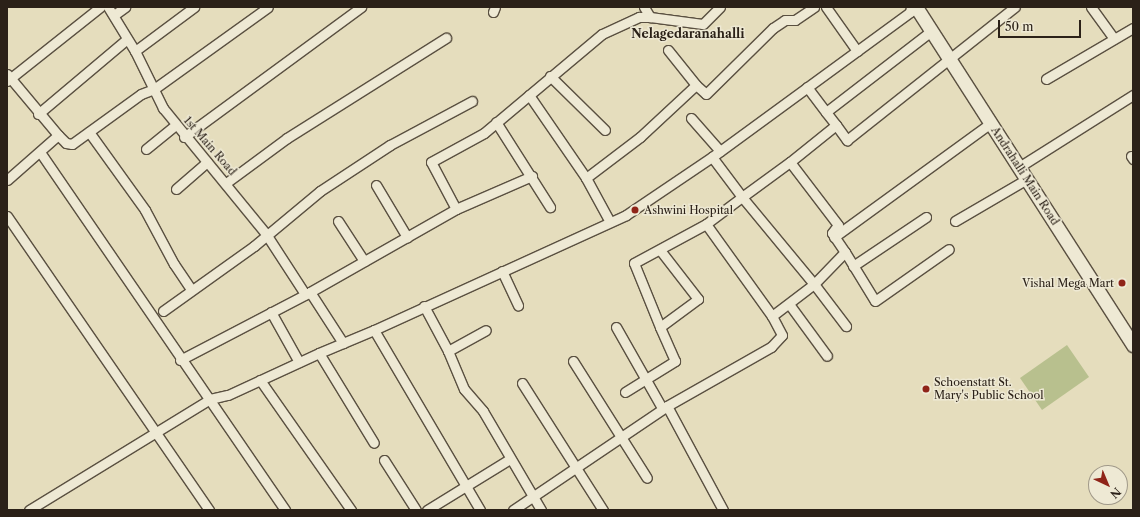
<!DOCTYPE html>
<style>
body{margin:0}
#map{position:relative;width:1140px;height:517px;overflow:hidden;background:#e5ddbd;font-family:"Libre Caslon Text",serif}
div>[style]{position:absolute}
.green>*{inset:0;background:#b8c08e}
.roads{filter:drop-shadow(1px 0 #5a5041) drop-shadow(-1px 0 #5a5041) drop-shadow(0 1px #5a5041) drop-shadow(0 -1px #5a5041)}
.minor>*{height:9px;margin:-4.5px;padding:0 4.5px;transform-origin:4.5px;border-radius:4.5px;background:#eee9d4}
.secondary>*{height:13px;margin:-6.5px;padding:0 6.5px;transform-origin:6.5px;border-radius:6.5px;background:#eee9d4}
.dots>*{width:11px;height:11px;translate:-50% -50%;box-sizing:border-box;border:2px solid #eee9d4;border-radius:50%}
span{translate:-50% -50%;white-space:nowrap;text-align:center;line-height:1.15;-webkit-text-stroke:3px #eee9d4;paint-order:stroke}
.street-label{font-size:11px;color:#2b2118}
.poi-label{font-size:11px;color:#2b2118}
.left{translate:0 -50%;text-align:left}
.right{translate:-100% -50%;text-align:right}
.neighbourhood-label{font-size:12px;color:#2b2118;font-weight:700}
.frame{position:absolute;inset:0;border:8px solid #2b2118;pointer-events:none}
.north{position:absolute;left:1088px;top:465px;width:40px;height:40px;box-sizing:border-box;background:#eee9d4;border:1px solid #a09989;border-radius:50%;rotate:136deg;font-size:11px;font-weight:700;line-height:16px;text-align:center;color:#2b2118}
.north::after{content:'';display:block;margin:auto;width:14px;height:18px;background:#8f2418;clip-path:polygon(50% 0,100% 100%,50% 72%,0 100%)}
.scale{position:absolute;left:998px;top:20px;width:83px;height:18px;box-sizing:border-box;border:2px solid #2b2118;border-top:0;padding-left:5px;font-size:12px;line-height:14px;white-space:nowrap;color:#2b2118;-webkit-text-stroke:3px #eee9d4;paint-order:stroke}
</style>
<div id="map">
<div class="green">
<div style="clip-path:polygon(1067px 345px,1089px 377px,1042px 410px,1020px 378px)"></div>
</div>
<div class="roads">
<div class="minor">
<div style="left:108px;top:7px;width:52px;rotate:58.5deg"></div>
<div style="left:135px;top:51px;width:64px;rotate:63.8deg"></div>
<div style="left:163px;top:108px;width:163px;rotate:50.7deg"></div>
<div style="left:266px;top:234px;width:72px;rotate:57deg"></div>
<div style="left:644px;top:7px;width:12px;rotate:59deg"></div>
<div style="left:826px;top:7px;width:54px;rotate:54.8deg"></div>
<div style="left:1091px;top:7px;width:39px;rotate:54deg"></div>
<div style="left:493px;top:12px;width:5px;rotate:-68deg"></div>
<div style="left:114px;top:15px;width:14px;rotate:-36deg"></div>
<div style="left:668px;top:50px;width:45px;rotate:51.3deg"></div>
<div style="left:135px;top:51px;width:74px;rotate:-36.7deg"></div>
<div style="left:7px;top:74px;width:80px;rotate:50.1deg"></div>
<div style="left:58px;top:135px;width:11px;rotate:45deg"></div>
<div style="left:66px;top:143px;width:6px;rotate:9deg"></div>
<div style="left:72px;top:144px;width:85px;rotate:-35.9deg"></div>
<div style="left:141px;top:94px;width:14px;rotate:-21deg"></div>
<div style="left:154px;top:89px;width:140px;rotate:-35.7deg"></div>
<div style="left:550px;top:76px;width:77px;rotate:44.5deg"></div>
<div style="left:1046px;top:79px;width:101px;rotate:-30.4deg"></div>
<div style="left:7px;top:81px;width:119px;rotate:-38.5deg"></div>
<div style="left:807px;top:87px;width:31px;rotate:53deg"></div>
<div style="left:529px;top:95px;width:101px;rotate:55.5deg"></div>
<div style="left:586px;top:178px;width:68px;rotate:-37.2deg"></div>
<div style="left:640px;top:137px;width:76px;rotate:-42.9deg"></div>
<div style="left:696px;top:85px;width:13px;rotate:42deg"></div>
<div style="left:706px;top:94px;width:94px;rotate:-44.6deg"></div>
<div style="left:773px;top:28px;width:14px;rotate:-34deg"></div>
<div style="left:785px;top:20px;width:10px"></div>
<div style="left:795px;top:20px;width:23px;rotate:-34deg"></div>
<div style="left:38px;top:114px;width:116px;rotate:-40.1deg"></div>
<div style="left:691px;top:118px;width:44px;rotate:48.7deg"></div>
<div style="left:496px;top:122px;width:101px;rotate:57.6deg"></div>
<div style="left:836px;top:125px;width:16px;rotate:-128deg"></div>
<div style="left:826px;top:112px;width:133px;rotate:-37.6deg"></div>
<div style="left:89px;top:132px;width:96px;rotate:54.3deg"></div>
<div style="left:145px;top:210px;width:61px;rotate:61.8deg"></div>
<div style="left:174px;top:264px;width:30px;rotate:56deg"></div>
<div style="left:184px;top:137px;width:220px;rotate:-36.3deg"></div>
<div style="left:146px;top:149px;width:38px;rotate:-39deg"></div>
<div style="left:40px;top:152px;width:434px;rotate:55.6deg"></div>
<div style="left:1131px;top:156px;width:4px;rotate:56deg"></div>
<div style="left:712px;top:157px;width:50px;rotate:53.1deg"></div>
<div style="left:742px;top:197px;width:113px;rotate:50.4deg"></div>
<div style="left:814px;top:284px;width:53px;rotate:142.7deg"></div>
<div style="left:772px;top:316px;width:113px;rotate:-125.7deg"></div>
<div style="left:706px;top:224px;width:45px;rotate:-36.9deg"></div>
<div style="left:742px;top:197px;width:59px;rotate:-36.1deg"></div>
<div style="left:790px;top:162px;width:59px;rotate:-38.8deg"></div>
<div style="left:836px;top:125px;width:19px;rotate:54deg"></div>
<div style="left:847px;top:140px;width:214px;rotate:-38.4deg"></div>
<div style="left:790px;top:162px;width:79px;rotate:52.7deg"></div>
<div style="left:838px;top:225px;width:10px;rotate:127deg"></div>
<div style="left:832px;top:233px;width:23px;rotate:56deg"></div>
<div style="left:845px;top:252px;width:45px;rotate:134.1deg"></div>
<div style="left:814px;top:284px;width:53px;rotate:52.7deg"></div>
<div style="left:1019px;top:167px;width:135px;rotate:-32.3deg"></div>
<div style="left:586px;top:178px;width:50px;rotate:61.4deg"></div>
<div style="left:7px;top:180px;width:68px;rotate:-41.4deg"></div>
<div style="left:226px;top:183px;width:76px;rotate:-36.4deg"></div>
<div style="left:287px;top:138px;width:188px;rotate:-32.2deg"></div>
<div style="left:376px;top:185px;width:61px;rotate:59.2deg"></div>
<div style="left:176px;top:189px;width:41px;rotate:-41.1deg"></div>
<div style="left:456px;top:209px;width:53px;rotate:-118deg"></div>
<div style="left:431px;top:162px;width:60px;rotate:-28.7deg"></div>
<div style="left:484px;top:133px;width:154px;rotate:-40deg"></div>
<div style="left:602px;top:34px;width:41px;rotate:-24.7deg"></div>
<div style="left:639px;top:17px;width:11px"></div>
<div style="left:650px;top:17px;width:53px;rotate:7.5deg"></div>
<div style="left:703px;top:24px;width:24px;rotate:-45deg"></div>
<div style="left:7px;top:216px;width:357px;rotate:55.5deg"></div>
<div style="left:338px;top:221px;width:48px;rotate:57deg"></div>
<div style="left:955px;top:221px;width:83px;rotate:-30.3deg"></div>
<div style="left:834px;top:237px;width:194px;rotate:-36deg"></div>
<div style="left:660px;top:250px;width:62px;rotate:52.2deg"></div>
<div style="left:698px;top:299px;width:47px;rotate:143.6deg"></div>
<div style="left:660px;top:327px;width:69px;rotate:-112.1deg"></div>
<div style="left:634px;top:263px;width:82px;rotate:-28.4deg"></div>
<div style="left:845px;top:252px;width:57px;rotate:58.5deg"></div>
<div style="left:875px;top:301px;width:90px;rotate:-35.1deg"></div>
<div style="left:853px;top:266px;width:88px;rotate:-33.9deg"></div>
<div style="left:502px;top:271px;width:38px;rotate:65deg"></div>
<div style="left:310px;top:292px;width:61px;rotate:57.1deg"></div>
<div style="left:789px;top:304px;width:64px;rotate:53.8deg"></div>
<div style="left:424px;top:306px;width:51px;rotate:61.9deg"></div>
<div style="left:448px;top:351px;width:41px;rotate:67.2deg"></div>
<div style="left:464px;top:389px;width:29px;rotate:49deg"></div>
<div style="left:483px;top:411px;width:115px;rotate:59.6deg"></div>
<div style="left:163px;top:311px;width:112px;rotate:-35.5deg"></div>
<div style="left:254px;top:246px;width:86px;rotate:-39.8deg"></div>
<div style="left:320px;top:191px;width:84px;rotate:-33.3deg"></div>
<div style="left:390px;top:145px;width:93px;rotate:-28.2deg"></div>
<div style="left:271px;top:312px;width:57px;rotate:60.8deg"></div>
<div style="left:616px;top:327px;width:93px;rotate:60.4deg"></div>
<div style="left:374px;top:330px;width:209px;rotate:59.5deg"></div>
<div style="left:448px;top:351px;width:43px;rotate:-28.9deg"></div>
<div style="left:319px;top:353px;width:105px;rotate:58.6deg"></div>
<div style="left:180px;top:360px;width:147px;rotate:-27.6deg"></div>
<div style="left:310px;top:292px;width:168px;rotate:-29.6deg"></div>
<div style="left:456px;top:209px;width:83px;rotate:-23.5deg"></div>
<div style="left:573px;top:361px;width:138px;rotate:57.7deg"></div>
<div style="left:260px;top:380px;width:159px;rotate:55deg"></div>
<div style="left:522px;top:383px;width:151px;rotate:57.5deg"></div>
<div style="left:625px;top:392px;width:59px;rotate:-31.8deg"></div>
<div style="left:675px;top:361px;width:37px;rotate:-114deg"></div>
<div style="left:667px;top:406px;width:118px;rotate:61.7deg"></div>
<div style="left:384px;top:460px;width:59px;rotate:57.4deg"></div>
<div style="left:29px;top:510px;width:212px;rotate:-31.5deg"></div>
<div style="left:210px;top:399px;width:18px;rotate:-13deg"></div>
<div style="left:228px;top:395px;width:100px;rotate:-24.8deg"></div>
<div style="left:319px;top:353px;width:60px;rotate:-22.7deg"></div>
<div style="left:374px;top:330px;width:277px;rotate:-24.5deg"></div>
<div style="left:626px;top:215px;width:104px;rotate:-34deg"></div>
<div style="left:712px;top:157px;width:245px;rotate:-36.2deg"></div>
<div style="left:910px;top:12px;width:5px;rotate:-79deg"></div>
<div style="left:427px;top:510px;width:97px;rotate:-31.6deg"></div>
<div style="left:513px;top:510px;width:186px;rotate:-34deg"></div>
<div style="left:667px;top:406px;width:120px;rotate:-29.6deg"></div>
<div style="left:771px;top:347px;width:16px;rotate:-47deg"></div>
<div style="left:782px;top:335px;width:21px;rotate:-118deg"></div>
</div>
<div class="secondary">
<div style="left:916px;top:7px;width:402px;rotate:57.3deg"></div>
</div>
</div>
<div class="dots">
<div style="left:635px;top:210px;background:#8f2418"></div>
<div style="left:1122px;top:283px;background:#8f2418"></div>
<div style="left:926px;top:389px;background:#8f2418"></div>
</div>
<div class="street-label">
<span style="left:210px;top:146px;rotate:49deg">1st Main Road</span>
<span style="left:1025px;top:176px;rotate:57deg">Andrahalli Main Road</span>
</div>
<div class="poi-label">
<span class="left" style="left:644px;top:210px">Ashwini Hospital</span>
<span class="right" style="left:1114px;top:283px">Vishal Mega Mart</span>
<span class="left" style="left:934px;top:389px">Schoenstatt St.<br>Mary's Public School</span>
</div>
<div class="neighbourhood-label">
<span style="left:688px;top:34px">Nelagedaranahalli</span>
</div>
<div class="frame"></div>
<div class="north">N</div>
<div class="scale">50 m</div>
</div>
